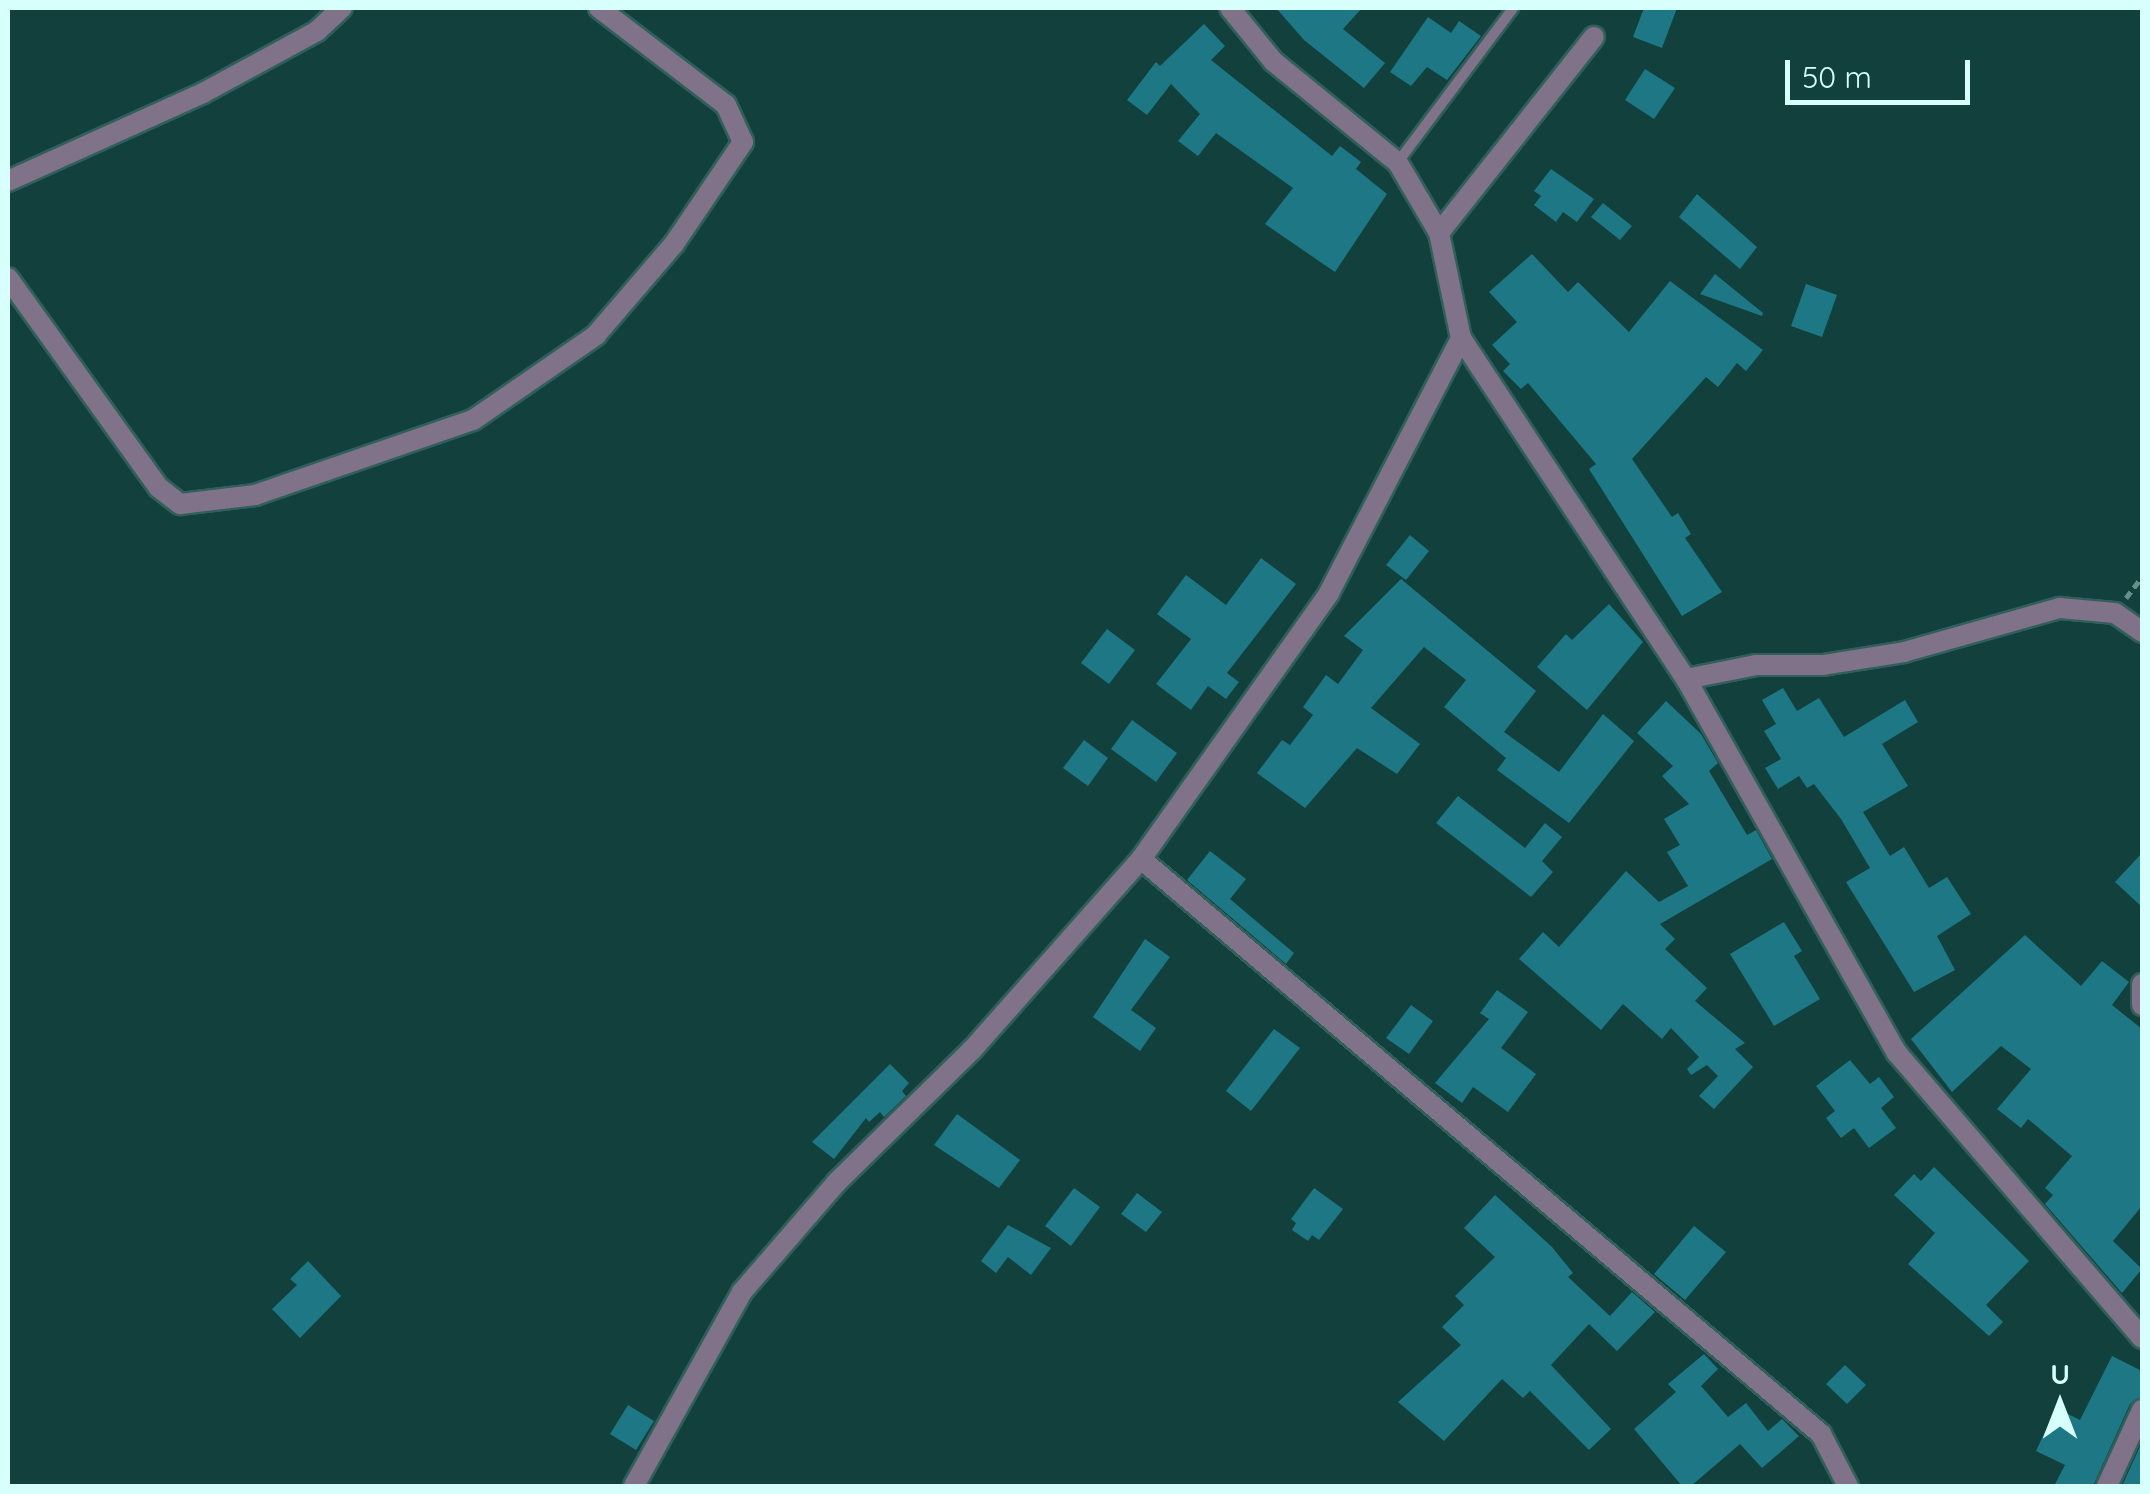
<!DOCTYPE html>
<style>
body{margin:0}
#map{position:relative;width:2150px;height:1494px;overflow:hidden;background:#11403d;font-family:Quicksand,sans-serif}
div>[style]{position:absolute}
.building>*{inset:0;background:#1e7785}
.path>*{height:5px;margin-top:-2.5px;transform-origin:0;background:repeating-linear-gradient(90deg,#65918d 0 8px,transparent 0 13px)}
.roads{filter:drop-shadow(2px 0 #315f5b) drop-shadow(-2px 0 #315f5b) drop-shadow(0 2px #315f5b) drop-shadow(0 -2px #315f5b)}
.lane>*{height:10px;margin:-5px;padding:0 5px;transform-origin:5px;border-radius:5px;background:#7f7289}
.street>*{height:20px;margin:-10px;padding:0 10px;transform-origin:10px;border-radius:10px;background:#7f7289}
span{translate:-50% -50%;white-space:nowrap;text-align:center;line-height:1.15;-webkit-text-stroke:9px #11403d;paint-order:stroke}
.frame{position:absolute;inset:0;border:10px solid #d7fffb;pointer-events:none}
.north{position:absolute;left:2010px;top:1354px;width:100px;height:100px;-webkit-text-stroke:8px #11403d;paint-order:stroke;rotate:0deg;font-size:28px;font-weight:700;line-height:40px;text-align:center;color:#d7fffb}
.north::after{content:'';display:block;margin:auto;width:35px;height:45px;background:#d7fffb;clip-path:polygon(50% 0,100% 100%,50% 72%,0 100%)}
.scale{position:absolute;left:1785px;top:60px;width:185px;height:45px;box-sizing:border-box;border:5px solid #d7fffb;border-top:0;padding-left:12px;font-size:30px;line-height:35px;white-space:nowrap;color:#d7fffb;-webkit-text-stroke:8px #11403d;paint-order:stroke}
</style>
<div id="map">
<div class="building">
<div style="clip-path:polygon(1276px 8px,1362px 8px,1343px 29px,1385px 63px,1364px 88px,1304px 40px)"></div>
<div style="clip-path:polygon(1644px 8px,1677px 8px,1662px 48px,1633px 37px)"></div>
<div style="clip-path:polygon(1428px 17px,1451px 33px,1459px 21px,1481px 36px,1447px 80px,1427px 67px,1411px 86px,1390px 72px)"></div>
<div style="clip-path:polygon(1204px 24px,1225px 46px,1211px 60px,1332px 156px,1340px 146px,1361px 162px,1356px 169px,1387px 194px,1335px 272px,1265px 224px,1293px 188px,1216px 133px,1198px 156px,1178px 141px,1200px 114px,1171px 84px,1147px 115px,1127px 100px,1156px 62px,1160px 66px)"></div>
<div style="clip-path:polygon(1645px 69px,1675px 88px,1654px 119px,1625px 100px)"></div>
<div style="clip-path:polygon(1551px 169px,1594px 199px,1577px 222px,1563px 212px,1556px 222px,1534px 205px,1541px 196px,1534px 191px)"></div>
<div style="clip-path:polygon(1697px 194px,1757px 247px,1740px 269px,1679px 217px)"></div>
<div style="clip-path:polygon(1603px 203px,1632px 226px,1620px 240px,1591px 217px)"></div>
<div style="clip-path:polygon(1532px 254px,1568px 292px,1578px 282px,1629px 332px,1670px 281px,1763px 350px,1746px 371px,1737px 363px,1718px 387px,1706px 377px,1632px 459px,1672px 517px,1678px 513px,1691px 534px,1685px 538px,1722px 592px,1682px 616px,1589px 469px,1596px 464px,1528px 383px,1521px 389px,1503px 371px,1510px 364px,1492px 345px,1517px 322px,1489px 292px)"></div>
<div style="clip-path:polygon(1715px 274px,1763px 313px,1762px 316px,1700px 294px)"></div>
<div style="clip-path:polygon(1806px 284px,1837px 295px,1822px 337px,1791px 326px)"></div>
<div style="clip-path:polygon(1410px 535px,1429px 551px,1406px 580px,1386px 565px)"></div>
<div style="clip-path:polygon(1261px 558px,1296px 584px,1227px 673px,1239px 682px,1226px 699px,1208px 686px,1191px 710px,1156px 684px,1191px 639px,1157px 614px,1186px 575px,1226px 605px)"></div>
<div style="clip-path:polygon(1401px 579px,1536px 691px,1504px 732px,1559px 772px,1603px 714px,1634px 741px,1569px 823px,1497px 770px,1506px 758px,1444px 707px,1466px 680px,1424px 647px,1371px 708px,1420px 744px,1397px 774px,1357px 748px,1305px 808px,1257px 773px,1282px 740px,1290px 745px,1313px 715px,1303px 707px,1326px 675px,1338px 684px,1363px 650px,1344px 636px)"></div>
<div style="clip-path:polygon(1609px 604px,1643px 642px,1587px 710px,1537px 667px,1566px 634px,1572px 640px)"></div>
<div style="clip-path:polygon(1107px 629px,1135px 650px,1109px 684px,1081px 663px)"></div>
<div style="clip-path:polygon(1783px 688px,1797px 711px,1819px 698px,1844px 737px,1905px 700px,1918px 722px,1882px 744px,1908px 786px,1863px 812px,1890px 856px,1904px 847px,1929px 888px,1947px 877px,1971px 914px,1937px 936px,1955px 970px,1914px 992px,1846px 882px,1870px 868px,1841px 819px,1814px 784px,1807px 788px,1799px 776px,1778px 789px,1765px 768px,1781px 759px,1764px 731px,1776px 724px,1762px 700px)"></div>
<div style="clip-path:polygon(1666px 701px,1701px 734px,1718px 763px,1709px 771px,1747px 835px,1756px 830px,1772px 859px,1660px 924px,1675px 939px,1665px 949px,1707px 988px,1695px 1001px,1745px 1043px,1735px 1049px,1753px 1067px,1714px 1109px,1699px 1096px,1718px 1076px,1707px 1065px,1691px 1075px,1687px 1069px,1699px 1057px,1671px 1028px,1662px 1039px,1623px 1004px,1601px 1030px,1519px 959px,1543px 932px,1559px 947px,1626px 871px,1659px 902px,1688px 886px,1667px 852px,1680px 845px,1664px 819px,1689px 804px,1662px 776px,1673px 766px,1637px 733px)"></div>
<div style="clip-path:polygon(1132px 720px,1177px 753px,1156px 782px,1111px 749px)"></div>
<div style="clip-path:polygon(1084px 740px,1108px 758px,1088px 786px,1063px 768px)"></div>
<div style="clip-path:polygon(1458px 796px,1525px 848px,1545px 823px,1562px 837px,1542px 861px,1553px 872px,1531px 897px,1436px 823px)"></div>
<div style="clip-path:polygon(1210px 851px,1246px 879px,1230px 899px,1294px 953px,1286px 964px,1187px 880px)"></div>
<div style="clip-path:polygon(2142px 853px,2142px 907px,2115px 882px)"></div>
<div style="clip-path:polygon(1784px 922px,1802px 951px,1794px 956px,1820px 999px,1774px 1026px,1730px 954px)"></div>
<div style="clip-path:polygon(2025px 935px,2081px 986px,2102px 961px,2129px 982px,2112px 1005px,2142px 1029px,2142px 1206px,2113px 1241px,2142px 1269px,2122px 1293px,2045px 1204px,2053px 1195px,2045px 1188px,2072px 1156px,2028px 1119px,2021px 1128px,1997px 1109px,2031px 1069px,2001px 1046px,1952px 1092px,1911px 1039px)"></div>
<div style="clip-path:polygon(1145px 939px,1170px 957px,1131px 1010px,1156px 1028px,1140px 1051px,1093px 1017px)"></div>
<div style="clip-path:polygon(1497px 990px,1528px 1012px,1501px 1048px,1536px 1074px,1508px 1112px,1473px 1087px,1462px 1103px,1435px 1083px,1489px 1019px,1480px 1013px)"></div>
<div style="clip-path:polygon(1411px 1005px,1433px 1021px,1409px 1054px,1386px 1038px)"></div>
<div style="clip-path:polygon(1274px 1029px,1300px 1048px,1251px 1111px,1226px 1091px)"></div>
<div style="clip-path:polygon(1850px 1060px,1870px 1084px,1879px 1077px,1894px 1097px,1881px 1108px,1896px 1128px,1869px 1148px,1854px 1128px,1841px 1138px,1826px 1118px,1835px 1111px,1816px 1086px)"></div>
<div style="clip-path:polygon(890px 1064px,909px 1083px,902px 1091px,906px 1096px,884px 1117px,880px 1112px,869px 1122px,866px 1118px,834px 1159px,812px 1142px)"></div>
<div style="clip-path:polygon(957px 1114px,1020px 1160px,999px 1188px,934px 1145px)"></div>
<div style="clip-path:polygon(1934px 1167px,2029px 1261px,1986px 1305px,2003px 1322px,1989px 1336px,1908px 1264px,1935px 1233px,1894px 1195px,1914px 1174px,1921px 1181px)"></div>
<div style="clip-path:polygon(1074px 1188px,1100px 1207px,1071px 1246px,1045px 1226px)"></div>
<div style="clip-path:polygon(1314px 1188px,1343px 1209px,1319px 1240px,1312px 1235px,1308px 1241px,1292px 1230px,1296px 1223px,1291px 1219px)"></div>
<div style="clip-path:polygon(1137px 1193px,1162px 1212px,1146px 1232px,1121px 1214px)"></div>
<div style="clip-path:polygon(1495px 1195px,1552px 1247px,1573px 1273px,1568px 1277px,1610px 1316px,1632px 1292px,1655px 1312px,1617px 1351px,1589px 1324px,1551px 1365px,1611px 1429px,1589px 1450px,1530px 1391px,1523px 1398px,1502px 1379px,1444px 1441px,1398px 1402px,1461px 1345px,1442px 1327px,1464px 1305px,1455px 1296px,1495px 1257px,1464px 1228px)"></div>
<div style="clip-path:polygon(1008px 1225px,1051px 1248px,1031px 1275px,1008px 1257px,996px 1273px,981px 1261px)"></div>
<div style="clip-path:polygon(1694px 1226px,1726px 1252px,1685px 1300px,1654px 1274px)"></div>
<div style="clip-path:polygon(308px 1261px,341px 1296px,300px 1338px,272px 1309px,297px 1285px,290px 1279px)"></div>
<div style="clip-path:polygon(1704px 1354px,1718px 1369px,1701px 1386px,1728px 1417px,1746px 1403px,1768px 1431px,1782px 1419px,1799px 1436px,1762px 1468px,1740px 1444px,1691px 1486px,1682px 1486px,1634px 1429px,1676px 1392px,1668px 1384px)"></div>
<div style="clip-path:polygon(2112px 1356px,2142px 1371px,2142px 1396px,2130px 1404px,2093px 1486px,2054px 1486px,2065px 1465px,2036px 1451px,2056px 1408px,2080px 1420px)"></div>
<div style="clip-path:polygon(1845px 1365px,1866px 1385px,1847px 1404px,1826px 1384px)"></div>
<div style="clip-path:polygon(628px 1405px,654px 1421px,636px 1450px,610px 1434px)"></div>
<div style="clip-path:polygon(2142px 1442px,2142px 1486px,2122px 1486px)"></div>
</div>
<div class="path">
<div style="left:2126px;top:598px;width:26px;rotate:-53deg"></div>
</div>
<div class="roads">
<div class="lane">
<div style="left:1398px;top:162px;width:192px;rotate:-53.2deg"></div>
</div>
<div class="street">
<div style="left:1230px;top:8px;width:68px;rotate:50.9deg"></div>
<div style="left:1273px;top:61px;width:161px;rotate:39.2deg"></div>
<div style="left:1398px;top:163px;width:81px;rotate:59.6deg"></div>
<div style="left:1439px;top:233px;width:107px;rotate:78.2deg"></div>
<div style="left:1461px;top:338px;width:409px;rotate:56.6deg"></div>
<div style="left:1686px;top:679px;width:429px;rotate:60.6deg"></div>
<div style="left:1897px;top:1053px;width:376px;rotate:49.3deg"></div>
<div style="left:8px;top:181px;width:214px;rotate:-24.3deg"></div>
<div style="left:203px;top:93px;width:130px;rotate:-28.5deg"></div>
<div style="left:317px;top:31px;width:34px;rotate:-43deg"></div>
<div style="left:1439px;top:233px;width:250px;rotate:-51.7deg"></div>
<div style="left:8px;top:278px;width:257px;rotate:54.3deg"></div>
<div style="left:158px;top:487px;width:28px;rotate:38deg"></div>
<div style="left:180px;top:504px;width:76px;rotate:-6.8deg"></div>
<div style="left:255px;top:495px;width:231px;rotate:-19deg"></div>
<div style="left:473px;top:420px;width:150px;rotate:-34.6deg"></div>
<div style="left:596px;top:335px;width:120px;rotate:-49.4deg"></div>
<div style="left:674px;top:244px;width:123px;rotate:-55.9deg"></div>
<div style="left:743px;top:142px;width:41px;rotate:-114.7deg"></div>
<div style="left:726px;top:105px;width:160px;rotate:-142.6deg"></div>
<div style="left:1686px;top:679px;width:71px;rotate:-11.3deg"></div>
<div style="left:1756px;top:665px;width:67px"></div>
<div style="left:1823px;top:665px;width:82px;rotate:-9.1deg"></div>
<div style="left:1904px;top:652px;width:162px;rotate:-15.8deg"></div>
<div style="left:2060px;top:608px;width:55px;rotate:5.2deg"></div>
<div style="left:2115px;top:613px;width:33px;rotate:35deg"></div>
<div style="left:1141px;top:859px;width:891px;rotate:40.22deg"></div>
<div style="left:1821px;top:1434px;width:59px;rotate:62.6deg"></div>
<div style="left:2142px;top:984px;width:21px;rotate:90deg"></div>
<div style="left:634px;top:1486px;width:222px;rotate:-60.9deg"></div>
<div style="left:742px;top:1292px;width:145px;rotate:-49.2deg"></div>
<div style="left:837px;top:1182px;width:189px;rotate:-44.4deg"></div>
<div style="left:972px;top:1050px;width:255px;rotate:-48.5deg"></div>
<div style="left:1141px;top:859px;width:326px;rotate:-54.7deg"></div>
<div style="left:1329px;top:593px;width:287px;rotate:-62.6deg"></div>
<div style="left:2107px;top:1486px;width:84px;rotate:-65.3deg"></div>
</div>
</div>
<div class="frame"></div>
<div class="north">U</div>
<div class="scale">50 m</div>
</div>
